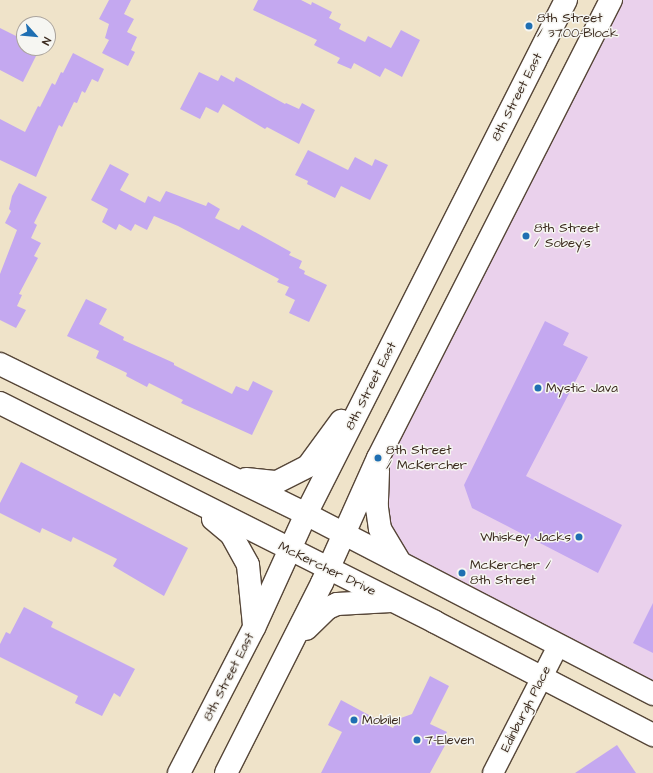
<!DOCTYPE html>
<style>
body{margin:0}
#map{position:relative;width:653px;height:773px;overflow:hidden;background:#efe3c9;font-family:"Architects Daughter",sans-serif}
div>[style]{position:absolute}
.built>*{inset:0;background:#ead1ec}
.building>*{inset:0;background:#c4a8f0}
.roads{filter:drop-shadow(1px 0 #564638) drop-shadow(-1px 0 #564638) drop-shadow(0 1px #564638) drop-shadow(0 -1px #564638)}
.minor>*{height:20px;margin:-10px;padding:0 10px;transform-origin:10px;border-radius:10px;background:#fff}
.major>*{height:22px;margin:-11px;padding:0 11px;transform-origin:11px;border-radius:11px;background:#fff}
.dots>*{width:11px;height:11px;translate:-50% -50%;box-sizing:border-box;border:2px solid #f6f6f2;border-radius:50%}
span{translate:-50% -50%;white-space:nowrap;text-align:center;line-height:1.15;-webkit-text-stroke:3px #f6f6f2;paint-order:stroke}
.poi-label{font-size:13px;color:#3b2a1e}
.left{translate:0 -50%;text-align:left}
.right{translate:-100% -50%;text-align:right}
.street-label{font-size:13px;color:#3b2a1e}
.north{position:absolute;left:16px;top:16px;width:40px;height:40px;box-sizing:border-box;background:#f6f6f2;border:1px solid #aba49d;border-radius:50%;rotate:117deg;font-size:11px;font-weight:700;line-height:16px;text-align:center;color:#3b2a1e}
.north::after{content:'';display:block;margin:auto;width:14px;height:18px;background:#1f6fb2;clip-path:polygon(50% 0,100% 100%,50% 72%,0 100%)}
</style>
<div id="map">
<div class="built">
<div style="clip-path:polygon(611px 0,653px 0,653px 694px,400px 562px,380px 529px,378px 458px)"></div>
</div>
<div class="building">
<div style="clip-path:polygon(109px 0,131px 0,124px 14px,134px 19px,127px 32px,137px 37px,131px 50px,135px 52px,128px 66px,102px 53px,109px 40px,105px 38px,109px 24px,99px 19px)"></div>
<div style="clip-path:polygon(258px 0,301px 0,311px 5px,312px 2px,332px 12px,329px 18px,341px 24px,339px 29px,365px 42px,368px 36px,391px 48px,401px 30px,420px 40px,402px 77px,385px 68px,380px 77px,354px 63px,351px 69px,337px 63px,340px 58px,314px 45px,317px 40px,253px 10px)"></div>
<div style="clip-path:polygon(0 28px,24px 40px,24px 48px,40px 48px,23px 82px,0 70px)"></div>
<div style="clip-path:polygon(73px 53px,104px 69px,98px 82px,92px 79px,85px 93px,82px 91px,77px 103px,74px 102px,62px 127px,59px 125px,36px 177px,0 160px,0 119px,25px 132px,38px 106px,40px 107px,52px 83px,55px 85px,61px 72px,63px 73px)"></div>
<div style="clip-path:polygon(199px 72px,218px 81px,221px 75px,234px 82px,236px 77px,285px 104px,286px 103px,299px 109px,302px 103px,315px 110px,299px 144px,267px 127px,265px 129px,223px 104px,218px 113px,206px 107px,200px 119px,180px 109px)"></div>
<div style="clip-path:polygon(308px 150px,348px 170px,355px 157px,372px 166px,375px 159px,388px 165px,370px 200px,341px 186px,335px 198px,307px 184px,308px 181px,295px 175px)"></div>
<div style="clip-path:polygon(110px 164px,129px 174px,120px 190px,145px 203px,148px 196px,160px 202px,166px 191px,206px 206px,208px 202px,220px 209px,215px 218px,239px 230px,242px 225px,291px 252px,289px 255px,302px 261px,299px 268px,305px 271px,304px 274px,327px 285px,309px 322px,289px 313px,295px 300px,285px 295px,289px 287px,277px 282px,279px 279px,178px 226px,154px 216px,147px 230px,135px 224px,131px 231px,119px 224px,116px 230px,102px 222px,108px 209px,91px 200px)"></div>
<div style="clip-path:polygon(19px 183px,47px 197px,34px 223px,37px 225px,31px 238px,41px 243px,34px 256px,38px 258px,19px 294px,22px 295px,17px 306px,26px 310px,16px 328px,0 320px,0 274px,17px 230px,5px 223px,11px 211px,9px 209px,12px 196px)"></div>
<div style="clip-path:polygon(86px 299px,107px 309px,99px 324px,124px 337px,123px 340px,174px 363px,174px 365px,232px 394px,236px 386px,248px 391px,253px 381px,273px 391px,252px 435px,181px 403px,183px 400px,149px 383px,147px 387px,126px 376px,127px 373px,96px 358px,99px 351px,67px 336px)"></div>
<div style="clip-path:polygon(545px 321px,569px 333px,563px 345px,588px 357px,526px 476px,622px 525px,598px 573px,472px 508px,464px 485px)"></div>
<div style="clip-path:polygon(21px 462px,188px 548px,164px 596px,113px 566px,117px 559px,73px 537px,71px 542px,42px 528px,40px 533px,0 513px,0 503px)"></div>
<div style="clip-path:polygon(653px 603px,653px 653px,633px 643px)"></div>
<div style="clip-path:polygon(24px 607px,53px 622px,51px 627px,135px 669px,120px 697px,114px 693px,102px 716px,75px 703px,78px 696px,0 657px,0 644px,6px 632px,10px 634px)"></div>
<div style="clip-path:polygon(430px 676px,449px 686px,430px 724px,447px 732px,445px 736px,449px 738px,430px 773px,321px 773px,342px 732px,328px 725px,341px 700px,393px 728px,398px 719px,412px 714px)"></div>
<div style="clip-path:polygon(617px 745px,636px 773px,575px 773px)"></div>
</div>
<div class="roads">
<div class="minor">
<div style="left:493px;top:773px;width:143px;rotate:-62.9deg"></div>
</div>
<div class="major">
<div style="left:0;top:364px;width:341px;rotate:26.1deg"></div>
<div style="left:306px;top:514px;width:391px;rotate:27.4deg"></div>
<div style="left:0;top:403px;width:487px;rotate:26.7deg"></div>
<div style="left:435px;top:622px;width:246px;rotate:27.4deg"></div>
<div style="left:378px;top:471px;width:37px;rotate:92deg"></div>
<div style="left:377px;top:508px;width:21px;rotate:82deg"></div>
<div style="left:380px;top:529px;width:39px;rotate:59deg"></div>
<div style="left:246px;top:479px;width:31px;rotate:6deg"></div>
<div style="left:277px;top:482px;width:35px;rotate:-27deg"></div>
<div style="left:308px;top:466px;width:56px;rotate:-53.7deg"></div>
<div style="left:213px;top:519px;width:23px;rotate:40deg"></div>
<div style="left:231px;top:534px;width:35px;rotate:61deg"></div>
<div style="left:248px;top:565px;width:60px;rotate:84.3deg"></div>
<div style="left:306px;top:629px;width:30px;rotate:-44deg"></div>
<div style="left:328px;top:608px;width:10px;rotate:-24deg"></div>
<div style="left:337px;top:604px;width:54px;rotate:-3.2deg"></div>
<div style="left:179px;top:773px;width:163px;rotate:-62.7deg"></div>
<div style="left:254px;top:628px;width:125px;rotate:-65.5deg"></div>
<div style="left:306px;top:514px;width:576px;rotate:-63.17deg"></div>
<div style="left:226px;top:773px;width:213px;rotate:-63.2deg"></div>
<div style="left:322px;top:583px;width:137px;rotate:-65.9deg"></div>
<div style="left:378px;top:458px;width:514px;rotate:-63.04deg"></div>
</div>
</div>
<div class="dots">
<div style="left:529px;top:26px;background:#1f6fb2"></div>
<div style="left:526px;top:236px;background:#1f6fb2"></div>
<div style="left:538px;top:388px;background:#1f6fb2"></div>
<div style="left:378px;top:458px;background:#1f6fb2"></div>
<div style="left:579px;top:537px;background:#1f6fb2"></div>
<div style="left:462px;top:573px;background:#1f6fb2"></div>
<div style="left:354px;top:720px;background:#1f6fb2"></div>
<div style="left:417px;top:740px;background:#1f6fb2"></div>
</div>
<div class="poi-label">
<span class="left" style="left:537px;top:26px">8th Street<br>/ 3700-Block</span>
<span class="left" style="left:534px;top:236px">8th Street<br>/ Sobey's</span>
<span class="left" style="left:546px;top:388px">Mystic Java</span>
<span class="left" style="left:386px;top:458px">8th Street<br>/ McKercher</span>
<span class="right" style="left:571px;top:537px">Whiskey Jacks</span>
<span class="left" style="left:470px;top:573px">McKercher /<br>8th Street</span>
<span class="left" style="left:362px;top:720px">Mobile1</span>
<span class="left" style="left:425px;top:740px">7-Eleven</span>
</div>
<div class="street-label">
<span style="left:517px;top:97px;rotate:-63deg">8th Street East</span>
<span style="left:371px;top:386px;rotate:-63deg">8th Street East</span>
<span style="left:327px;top:569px;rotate:26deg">McKercher Drive</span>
<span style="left:229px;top:677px;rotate:-63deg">8th Street East</span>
<span style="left:526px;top:709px;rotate:-63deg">Edinburgh Place</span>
</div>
<div class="north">N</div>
</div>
